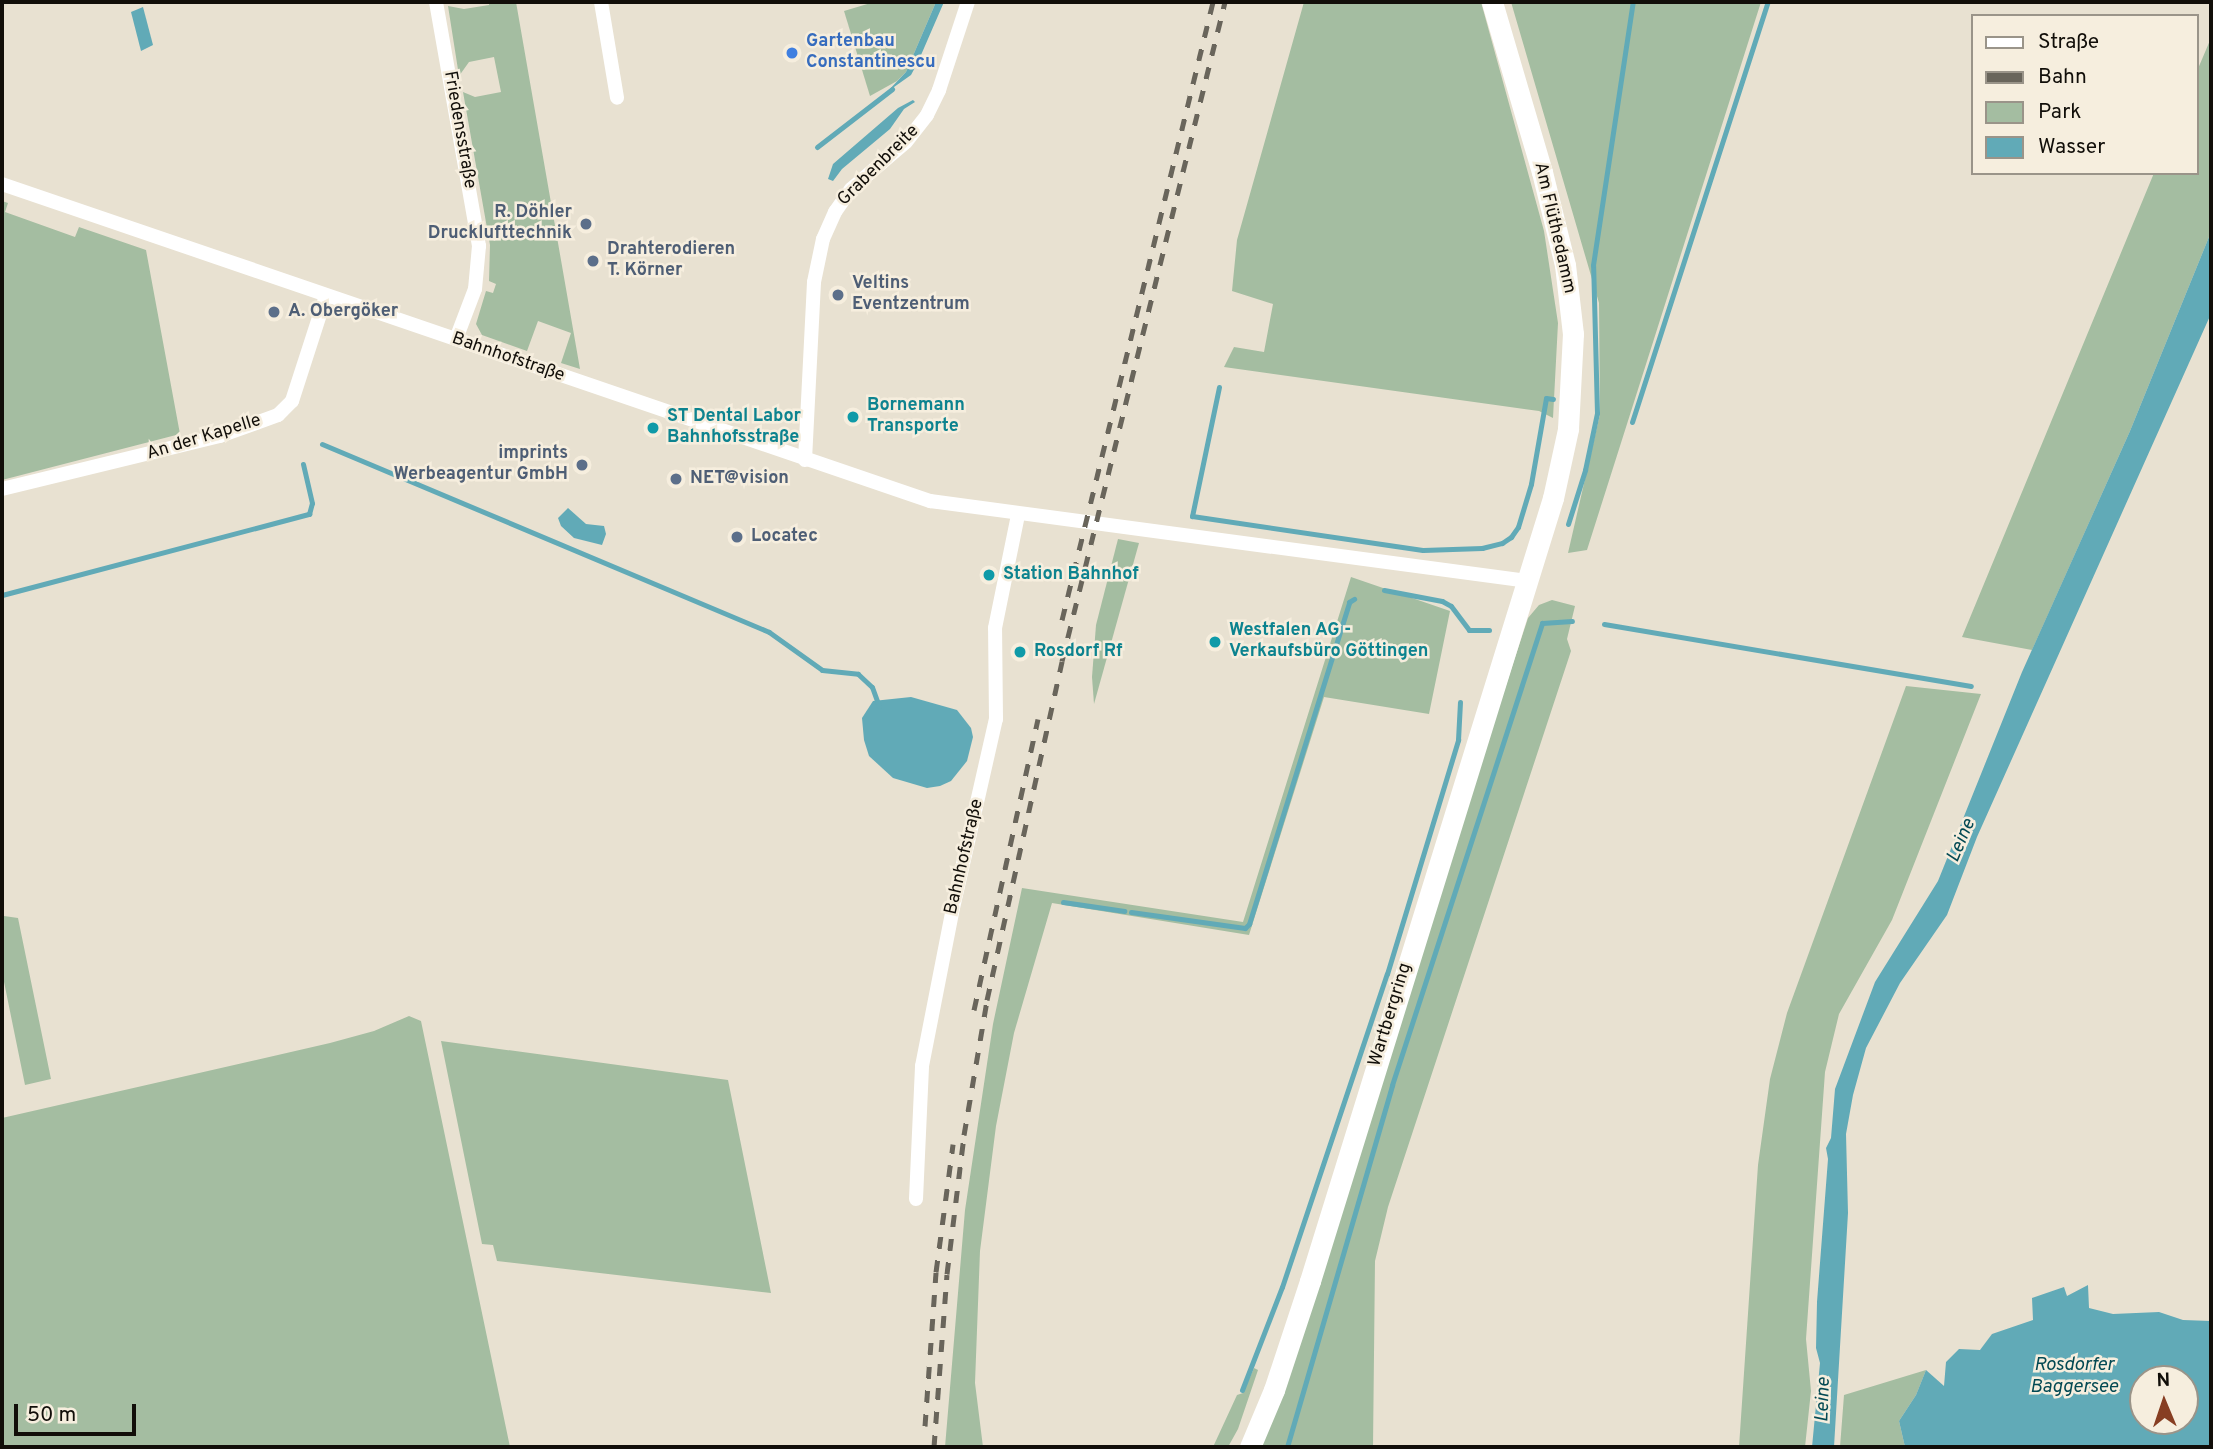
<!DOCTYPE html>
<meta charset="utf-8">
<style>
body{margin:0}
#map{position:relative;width:2213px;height:1449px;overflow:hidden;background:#e8e1d1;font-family:Overpass,sans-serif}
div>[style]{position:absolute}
.green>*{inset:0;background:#a4bda1}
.water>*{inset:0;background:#61aab7}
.stream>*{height:5px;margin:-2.5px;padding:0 2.5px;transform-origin:2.5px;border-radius:2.5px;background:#61aab7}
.street>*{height:14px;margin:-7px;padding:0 7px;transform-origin:7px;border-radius:7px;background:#fff}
.secondary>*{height:21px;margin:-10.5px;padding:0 10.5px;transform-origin:10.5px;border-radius:10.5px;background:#fff}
.rail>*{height:5px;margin-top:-2.5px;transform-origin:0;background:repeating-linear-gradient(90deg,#69655b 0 12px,transparent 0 24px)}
.dots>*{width:19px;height:19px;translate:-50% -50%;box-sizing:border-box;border:4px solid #f6eede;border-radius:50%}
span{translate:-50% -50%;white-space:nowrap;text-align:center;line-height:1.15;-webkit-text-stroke:5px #f6eede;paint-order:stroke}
.shop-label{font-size:18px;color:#366cbe;font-weight:700}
.left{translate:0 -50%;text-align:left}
.street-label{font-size:18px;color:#110e09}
.service-label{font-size:18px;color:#4e5e75;font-weight:700}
.right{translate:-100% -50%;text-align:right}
.culture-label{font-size:18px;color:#0d838f;font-weight:700}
.water-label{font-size:19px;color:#034953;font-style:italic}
.frame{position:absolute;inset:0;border:4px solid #110e09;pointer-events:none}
.legend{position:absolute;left:1971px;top:14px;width:228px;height:161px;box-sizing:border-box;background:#f6eede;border:2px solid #9a9489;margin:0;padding:9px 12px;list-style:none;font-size:21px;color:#110e09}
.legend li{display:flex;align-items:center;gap:14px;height:35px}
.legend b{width:35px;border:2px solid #9a9489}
.north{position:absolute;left:2129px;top:1365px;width:70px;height:70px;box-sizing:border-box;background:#f6eede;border:2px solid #9a9489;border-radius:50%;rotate:358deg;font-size:19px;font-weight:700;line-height:28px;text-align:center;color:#110e09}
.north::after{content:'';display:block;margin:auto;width:24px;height:32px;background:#873e22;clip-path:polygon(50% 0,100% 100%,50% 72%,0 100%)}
.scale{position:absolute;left:14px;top:1404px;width:122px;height:32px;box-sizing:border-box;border:4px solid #110e09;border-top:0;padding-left:9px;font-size:21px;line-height:24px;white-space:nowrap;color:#110e09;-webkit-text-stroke:5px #f6eede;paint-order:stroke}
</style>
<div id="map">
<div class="green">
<div style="clip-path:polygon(489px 2px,516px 2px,580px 369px,561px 363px,571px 333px,538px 321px,527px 351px,482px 335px,476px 324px,486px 291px,493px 293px,496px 284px,489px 281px,490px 245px,463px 92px,475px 97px,501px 92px,494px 57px,469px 62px,459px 76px,448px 6px,464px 9px,489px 5px)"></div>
<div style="clip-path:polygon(874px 2px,936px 2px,906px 72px,897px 81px,870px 96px,844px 11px)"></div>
<div style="clip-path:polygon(1304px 2px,1481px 2px,1544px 231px,1558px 323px,1553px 418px,1539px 411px,1224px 367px,1234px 347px,1264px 352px,1273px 304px,1232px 291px,1237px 240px)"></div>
<div style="clip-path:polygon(1511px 2px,1761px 2px,1587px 550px,1568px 553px,1600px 414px,1599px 303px)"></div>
<div style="clip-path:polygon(2211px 38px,2211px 232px,2130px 431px,2032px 650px,1962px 637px,2154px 173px,2197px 173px,2197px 71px)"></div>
<div style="clip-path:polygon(2px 201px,8px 203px,5px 212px,75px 237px,79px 227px,146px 250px,180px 434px,2px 480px)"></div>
<div style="clip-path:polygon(1118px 539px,1139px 543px,1094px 704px,1092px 677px,1096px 625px)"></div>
<div style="clip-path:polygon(1351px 577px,1450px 611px,1429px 714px,1324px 697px,1249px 935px,1052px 903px,1014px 1033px,996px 1126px,980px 1251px,975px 1383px,983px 1447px,945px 1447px,965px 1210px,993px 1024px,1022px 888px,1243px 922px)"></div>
<div style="clip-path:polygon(1552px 600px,1575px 606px,1567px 639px,1571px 651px,1388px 1207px,1375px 1261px,1373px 1447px,1257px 1447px,1528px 618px,1539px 605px)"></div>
<div style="clip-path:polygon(1906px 686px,1981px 694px,1892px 920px,1839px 1014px,1825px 1072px,1806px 1339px,1811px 1391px,1805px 1447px,1739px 1447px,1758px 1165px,1770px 1079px,1787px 1013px)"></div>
<div style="clip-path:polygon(2px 907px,4px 916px,18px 918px,51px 1079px,25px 1085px,2px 972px)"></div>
<div style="clip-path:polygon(409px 1016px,421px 1021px,510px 1447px,2px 1447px,2px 1118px,330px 1043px,374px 1031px)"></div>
<div style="clip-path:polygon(441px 1041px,728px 1080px,771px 1293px,497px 1261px,493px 1245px,482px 1244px)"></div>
<div style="clip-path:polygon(1254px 1368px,1258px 1370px,1238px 1429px,1228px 1447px,1213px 1447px,1237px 1395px,1243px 1393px)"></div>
<div style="clip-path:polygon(1926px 1370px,1916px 1395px,1899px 1421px,1905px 1447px,1840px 1447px,1844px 1395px)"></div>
</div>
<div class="water">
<div style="clip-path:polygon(936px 2px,944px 2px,918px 62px,911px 75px,887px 92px,906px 72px)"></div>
<div style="clip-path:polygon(143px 7px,153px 45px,141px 51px,131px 12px)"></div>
<div style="clip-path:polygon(913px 100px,915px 102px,904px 109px,890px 129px,842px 169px,833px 181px,828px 179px,833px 164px,898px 108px)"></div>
<div style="clip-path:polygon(2211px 232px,2210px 316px,1977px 837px,1947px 915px,1900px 983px,1866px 1048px,1853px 1095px,1846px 1134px,1848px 1213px,1834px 1447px,1812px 1447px,1820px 1363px,1816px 1348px,1817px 1302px,1828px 1159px,1826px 1148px,1831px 1138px,1835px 1089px,1875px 982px,1938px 881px,2022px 672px,2130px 431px)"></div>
<div style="clip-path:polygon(568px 508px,586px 524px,604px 526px,606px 534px,602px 545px,574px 538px,561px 526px,558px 518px)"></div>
<div style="clip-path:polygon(911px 697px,957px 710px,971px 728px,973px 737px,967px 761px,951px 781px,940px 786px,927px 788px,893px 778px,869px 756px,864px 740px,862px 718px,873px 701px)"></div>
<div style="clip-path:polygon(evenodd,2088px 1285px,2089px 1308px,2113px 1314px,2159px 1312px,2183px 1320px,2211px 1321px,2211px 1447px,1905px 1447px,1899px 1421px,1916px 1395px,1926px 1370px,1944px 1386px,1946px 1362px,1959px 1349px,1980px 1350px,1992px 1334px,2033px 1320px,2032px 1298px,2064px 1287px,2067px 1296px,2088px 1285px,2185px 1379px,2185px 1421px,2143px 1421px,2143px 1379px,2185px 1379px)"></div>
</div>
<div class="stream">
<div style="left:817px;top:147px;width:95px;rotate:-37.7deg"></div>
<div style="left:1219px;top:387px;width:132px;rotate:101.8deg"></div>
<div style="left:1192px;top:516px;width:233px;rotate:8.4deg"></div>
<div style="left:1423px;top:550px;width:59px;rotate:-1.9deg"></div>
<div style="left:1482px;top:548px;width:21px;rotate:-14deg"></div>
<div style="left:1502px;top:543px;width:11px;rotate:-34deg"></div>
<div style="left:1511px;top:537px;width:12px;rotate:-55deg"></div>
<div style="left:1518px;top:527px;width:45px;rotate:-73.2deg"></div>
<div style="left:1531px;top:484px;width:87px;rotate:-80.1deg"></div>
<div style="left:1546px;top:398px;width:7px;rotate:8deg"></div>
<div style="left:1632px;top:422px;width:441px;rotate:-72.1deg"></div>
<div style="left:322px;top:444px;width:485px;rotate:22.8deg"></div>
<div style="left:769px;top:632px;width:65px;rotate:35.6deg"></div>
<div style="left:822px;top:670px;width:36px;rotate:6deg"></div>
<div style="left:858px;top:674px;width:19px;rotate:43deg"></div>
<div style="left:872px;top:687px;width:20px;rotate:70deg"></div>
<div style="left:1568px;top:524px;width:57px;rotate:-72.5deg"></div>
<div style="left:1585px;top:470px;width:58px;rotate:-78.1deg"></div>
<div style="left:1597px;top:413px;width:148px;rotate:-91.5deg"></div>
<div style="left:1593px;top:265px;width:266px;rotate:-81.4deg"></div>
<div style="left:1384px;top:590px;width:59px;rotate:10.7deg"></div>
<div style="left:1442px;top:601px;width:10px;rotate:29deg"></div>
<div style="left:1451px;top:606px;width:30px;rotate:53deg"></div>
<div style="left:1469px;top:630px;width:20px"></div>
<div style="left:2px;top:595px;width:318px;rotate:-14.8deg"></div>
<div style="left:309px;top:514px;width:11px;rotate:-75deg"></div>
<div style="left:312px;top:503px;width:40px;rotate:-103deg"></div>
<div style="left:1604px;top:624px;width:372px;rotate:9.6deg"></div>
<div style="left:1063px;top:902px;width:62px;rotate:8.4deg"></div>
<div style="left:1131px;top:912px;width:115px;rotate:8deg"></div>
<div style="left:1245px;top:928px;width:6px;rotate:-45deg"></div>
<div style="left:1249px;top:924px;width:337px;rotate:-72.7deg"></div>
<div style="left:1349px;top:602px;width:6px;rotate:-31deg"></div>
<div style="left:1242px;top:1390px;width:110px;rotate:-68.8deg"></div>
<div style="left:1282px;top:1287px;width:330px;rotate:-71.5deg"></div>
<div style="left:1387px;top:974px;width:245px;rotate:-73.1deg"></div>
<div style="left:1458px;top:740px;width:38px;rotate:-87deg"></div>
<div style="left:1287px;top:1447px;width:377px;rotate:-73.8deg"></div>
<div style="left:1392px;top:1085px;width:486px;rotate:-72deg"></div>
<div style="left:1542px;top:623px;width:30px;rotate:-4deg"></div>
</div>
<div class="street">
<div style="left:436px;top:2px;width:248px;rotate:80deg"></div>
<div style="left:479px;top:246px;width:43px;rotate:95.3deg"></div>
<div style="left:475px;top:289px;width:53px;rotate:110.8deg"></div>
<div style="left:601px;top:2px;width:97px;rotate:80.5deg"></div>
<div style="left:2px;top:184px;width:981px;rotate:18.86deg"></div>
<div style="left:930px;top:501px;width:602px;rotate:7.63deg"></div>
<div style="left:805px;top:460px;width:178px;rotate:-87.1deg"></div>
<div style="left:814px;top:282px;width:44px;rotate:-78.2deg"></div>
<div style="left:823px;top:239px;width:30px;rotate:-66deg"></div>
<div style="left:835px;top:212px;width:28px;rotate:-55deg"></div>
<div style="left:851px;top:189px;width:72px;rotate:-40.5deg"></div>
<div style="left:906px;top:142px;width:34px;rotate:-52deg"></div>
<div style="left:927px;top:115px;width:28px;rotate:-64deg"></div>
<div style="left:939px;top:90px;width:93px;rotate:-71.8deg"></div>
<div style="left:2px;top:489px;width:224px;rotate:-13.7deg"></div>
<div style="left:220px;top:436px;width:62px;rotate:-19.9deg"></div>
<div style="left:278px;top:415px;width:20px;rotate:-45deg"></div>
<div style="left:292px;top:401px;width:110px;rotate:-72.1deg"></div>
<div style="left:916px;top:1199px;width:133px;rotate:-87.4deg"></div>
<div style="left:922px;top:1066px;width:161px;rotate:-78.9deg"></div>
<div style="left:953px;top:908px;width:194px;rotate:-77.2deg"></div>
<div style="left:996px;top:719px;width:91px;rotate:-90.6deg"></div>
<div style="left:995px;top:628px;width:115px;rotate:-78.5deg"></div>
</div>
<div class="secondary">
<div style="left:1250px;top:1447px;width:62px;rotate:-67.2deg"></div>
<div style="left:1274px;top:1390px;width:115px;rotate:-71.7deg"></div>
<div style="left:1310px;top:1281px;width:820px;rotate:-72.76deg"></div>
<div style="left:1553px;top:498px;width:71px;rotate:-77.7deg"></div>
<div style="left:1568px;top:429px;width:95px;rotate:-87deg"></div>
<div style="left:1573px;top:334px;width:69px;rotate:-96.6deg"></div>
<div style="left:1565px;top:265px;width:96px;rotate:-103.9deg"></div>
<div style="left:1542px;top:172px;width:177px;rotate:-106.4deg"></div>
</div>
<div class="rail">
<div style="left:1062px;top:620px;width:636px;rotate:-76.27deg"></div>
<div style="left:974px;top:1010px;width:298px;rotate:-77.6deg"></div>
<div style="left:925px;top:1426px;width:154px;rotate:-85.9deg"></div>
<div style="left:936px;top:1272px;width:129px;rotate:-82.4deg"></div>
<div style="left:934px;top:1447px;width:173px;rotate:-85.7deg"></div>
<div style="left:947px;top:1274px;width:140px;rotate:-83deg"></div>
<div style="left:964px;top:1135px;width:137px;rotate:-80.3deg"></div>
<div style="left:987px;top:1000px;width:347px;rotate:-77.5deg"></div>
<div style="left:1062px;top:661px;width:679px;rotate:-76.11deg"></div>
</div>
<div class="dots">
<div style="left:792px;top:53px;background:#3f7fe0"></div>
<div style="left:586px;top:224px;background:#5c6f8a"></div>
<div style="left:593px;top:261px;background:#5c6f8a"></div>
<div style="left:838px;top:295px;background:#5c6f8a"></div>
<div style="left:274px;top:312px;background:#5c6f8a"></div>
<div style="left:853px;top:417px;background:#0f9aa8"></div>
<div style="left:653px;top:428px;background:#0f9aa8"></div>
<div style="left:582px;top:465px;background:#5c6f8a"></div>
<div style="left:676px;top:479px;background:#5c6f8a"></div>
<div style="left:737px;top:537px;background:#5c6f8a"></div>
<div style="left:989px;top:575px;background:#0f9aa8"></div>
<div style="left:1215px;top:642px;background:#0f9aa8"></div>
<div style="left:1020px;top:652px;background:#0f9aa8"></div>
</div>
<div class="shop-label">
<span class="left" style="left:806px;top:53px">Gartenbau<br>Constantinescu</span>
</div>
<div class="street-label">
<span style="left:459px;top:130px;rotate:80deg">Friedensstraße</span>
<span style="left:879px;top:166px;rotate:-45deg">Grabenbreite</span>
<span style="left:1554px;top:228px;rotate:77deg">Am Flüthedamm</span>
<span style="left:508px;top:358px;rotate:19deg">Bahnhofstraße</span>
<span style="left:204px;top:438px;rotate:-17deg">An der Kapelle</span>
<span style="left:965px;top:857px;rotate:-77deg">Bahnhofstraße</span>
<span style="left:1391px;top:1015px;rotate:-73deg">Wartbergring</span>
</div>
<div class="service-label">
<span class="right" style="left:572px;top:224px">R. Döhler<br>Drucklufttechnik</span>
<span class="left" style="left:607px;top:261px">Drahterodieren<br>T. Körner</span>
<span class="left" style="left:852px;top:295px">Veltins<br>Eventzentrum</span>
<span class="left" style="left:288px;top:312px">A. Obergöker</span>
<span class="right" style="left:568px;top:465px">imprints<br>Werbeagentur GmbH</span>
<span class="left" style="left:690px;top:479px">NET@vision</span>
<span class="left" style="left:751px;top:537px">Locatec</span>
</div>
<div class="culture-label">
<span class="left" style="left:867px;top:417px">Bornemann<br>Transporte</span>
<span class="left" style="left:667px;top:428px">ST Dental Labor<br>Bahnhofsstraße</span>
<span class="left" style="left:1003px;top:575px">Station Bahnhof</span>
<span class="left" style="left:1229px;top:642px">Westfalen AG -<br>Verkaufsbüro Göttingen</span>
<span class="left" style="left:1034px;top:652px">Rosdorf Rf</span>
</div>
<div class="water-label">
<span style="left:1962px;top:841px;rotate:-67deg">Leine</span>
<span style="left:2074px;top:1377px">Rosdorfer<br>Baggersee</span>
<span style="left:1824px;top:1400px;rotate:-88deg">Leine</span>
</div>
<div class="frame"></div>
<ul class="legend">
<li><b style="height:9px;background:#fff"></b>Straße</li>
<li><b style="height:9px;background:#69655b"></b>Bahn</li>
<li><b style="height:19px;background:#a4bda1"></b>Park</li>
<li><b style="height:19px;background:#61aab7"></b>Wasser</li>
</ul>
<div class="north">N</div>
<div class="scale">50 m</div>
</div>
